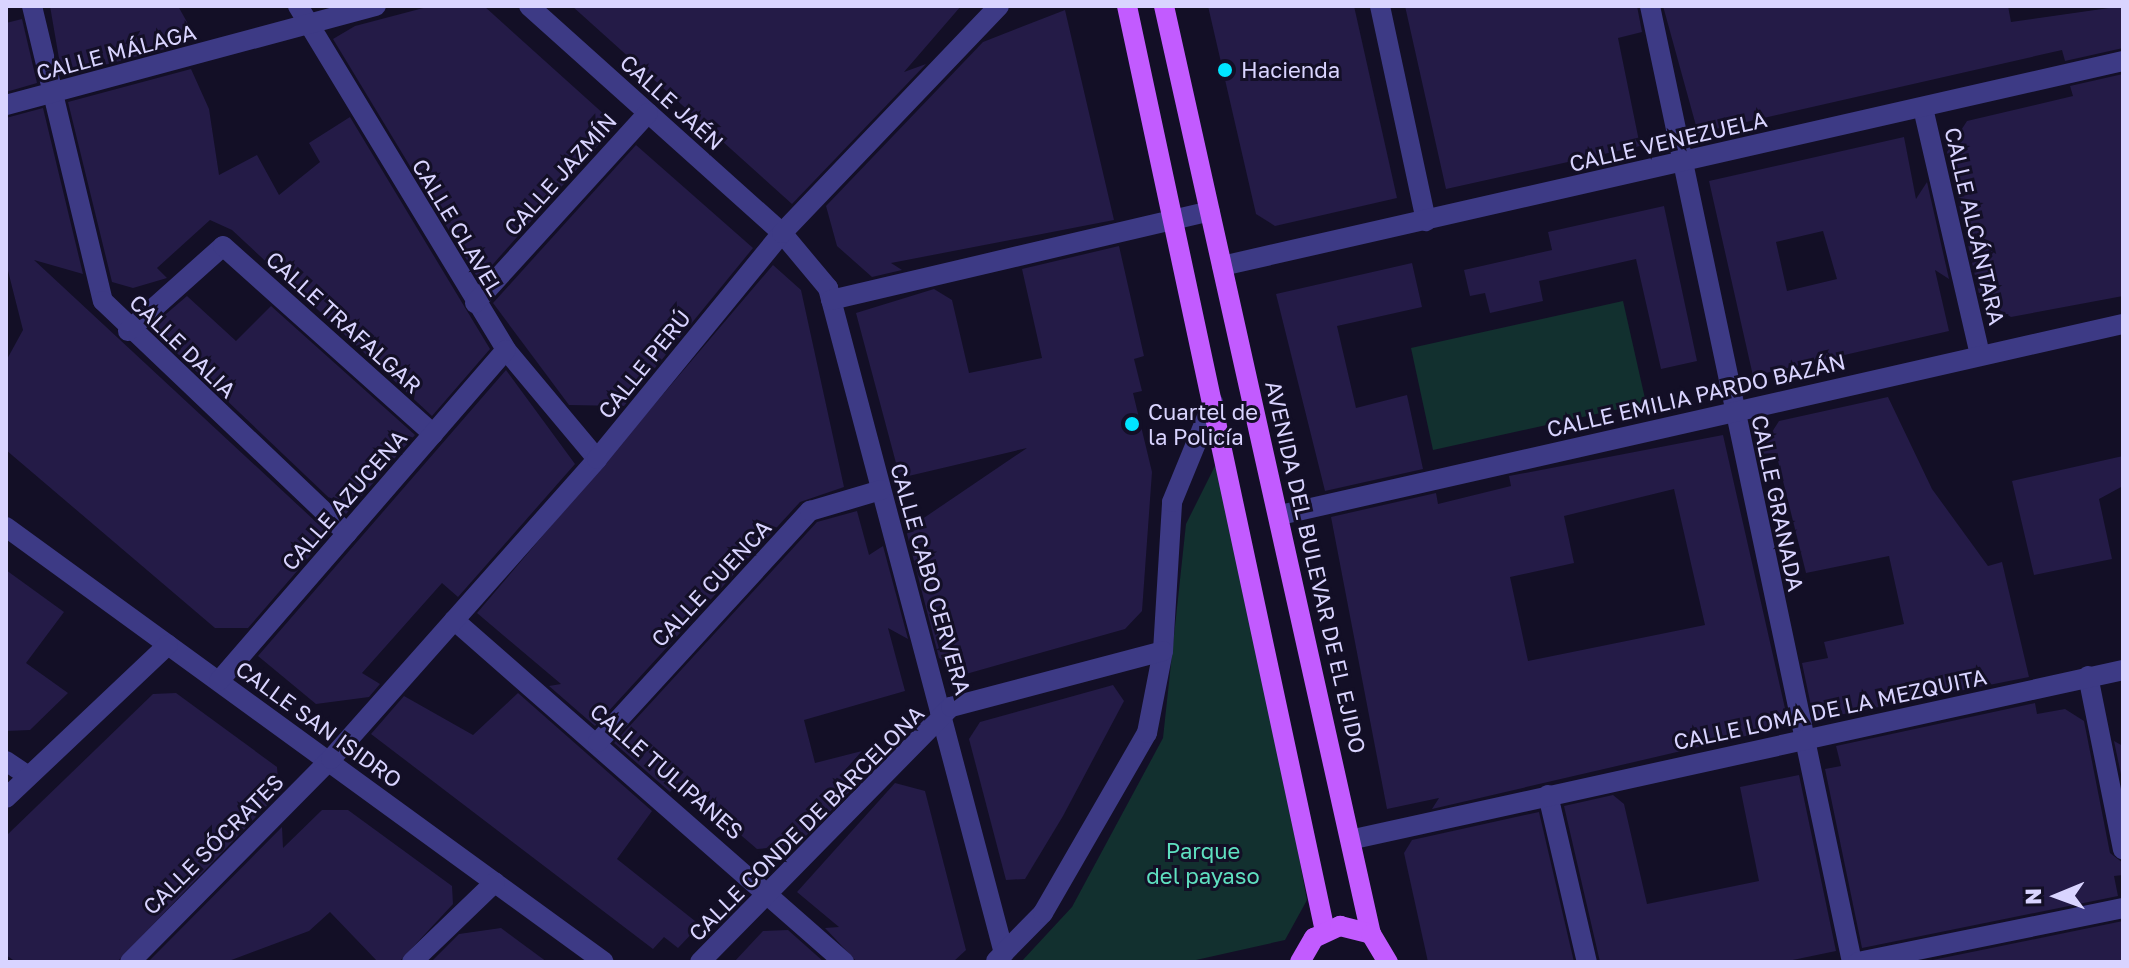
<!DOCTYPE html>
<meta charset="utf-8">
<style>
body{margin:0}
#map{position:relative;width:2129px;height:968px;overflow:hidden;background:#130f26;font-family:"Golos Text",sans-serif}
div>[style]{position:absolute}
.green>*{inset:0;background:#12302f}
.building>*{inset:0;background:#241b47}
.minor>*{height:20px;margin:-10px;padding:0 10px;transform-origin:10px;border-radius:10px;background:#3d3a85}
.major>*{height:20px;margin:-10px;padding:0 10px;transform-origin:10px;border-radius:10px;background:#c25bff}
.dots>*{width:22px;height:22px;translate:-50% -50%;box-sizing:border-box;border:4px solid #130f26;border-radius:50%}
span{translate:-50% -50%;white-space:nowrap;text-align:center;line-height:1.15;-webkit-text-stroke:6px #130f26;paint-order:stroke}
.street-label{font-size:22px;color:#d9d4ff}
.poi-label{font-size:22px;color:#d9d4ff}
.left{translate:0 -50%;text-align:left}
.park-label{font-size:22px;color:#5fe0c0}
.frame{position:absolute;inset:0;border:8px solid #d9d4ff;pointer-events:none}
.north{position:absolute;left:2017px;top:856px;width:80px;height:80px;-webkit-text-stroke:6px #130f26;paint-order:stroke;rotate:269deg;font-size:22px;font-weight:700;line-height:32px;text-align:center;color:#d9d4ff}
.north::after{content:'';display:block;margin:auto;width:28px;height:36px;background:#d9d4ff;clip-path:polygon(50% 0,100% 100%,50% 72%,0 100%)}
</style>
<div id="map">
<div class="green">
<div style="clip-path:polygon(1623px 301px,1646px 403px,1433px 450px,1411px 348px)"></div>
<div style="clip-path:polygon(1223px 450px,1307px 900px,1285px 940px,1187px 962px,1021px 962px,1072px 907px,1163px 738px,1186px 524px)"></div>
</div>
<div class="building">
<div style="clip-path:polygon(50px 6px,178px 6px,192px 31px,176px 35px,181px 45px,62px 76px)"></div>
<div style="clip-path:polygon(431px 6px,484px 6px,616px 125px,479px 280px,333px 39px,355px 26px)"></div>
<div style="clip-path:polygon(572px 6px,961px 6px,904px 72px,926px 64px,792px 204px)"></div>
<div style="clip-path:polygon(1208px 6px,1354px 6px,1397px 198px,1275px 226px,1256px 214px)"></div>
<div style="clip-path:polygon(1405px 6px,1637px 6px,1642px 32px,1618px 38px,1640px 146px,1446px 189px)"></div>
<div style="clip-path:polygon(1663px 6px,2008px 6px,2011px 22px,2123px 6px,2123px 48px,2065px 61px,2062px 50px,1698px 133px)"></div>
<div style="clip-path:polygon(1065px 10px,1114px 220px,891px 263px,902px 270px,872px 277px,837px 246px,826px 206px,983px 42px)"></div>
<div style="clip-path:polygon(22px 19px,37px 83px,6px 92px,6px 23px)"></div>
<div style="clip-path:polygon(191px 69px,209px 109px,219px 175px,257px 155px,279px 195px,320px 162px,309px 143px,350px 117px,490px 349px,432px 416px,232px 230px,210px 220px,157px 268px,167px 278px,133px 288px,112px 282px,68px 102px)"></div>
<div style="clip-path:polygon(2123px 74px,2123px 296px,2011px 317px,1980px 298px,1947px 152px,1967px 121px,2073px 96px,2070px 86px)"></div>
<div style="clip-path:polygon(43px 108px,83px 274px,34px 260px,329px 534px,248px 628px,215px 628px,6px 450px,6px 361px,23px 330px,6px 263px,6px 118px)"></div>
<div style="clip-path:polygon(evenodd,1904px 137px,1916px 199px,1927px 182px,1949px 279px,1935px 270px,1949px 331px,1753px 376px,1709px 181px,1904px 137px,1823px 231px,1837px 279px,1787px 291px,1776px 242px,1823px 231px)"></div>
<div style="clip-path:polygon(636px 145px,753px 248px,624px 406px,569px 405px,493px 303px)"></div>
<div style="clip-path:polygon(1664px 206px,1697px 361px,1661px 369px,1636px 259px,1539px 281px,1543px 301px,1490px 313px,1485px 293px,1470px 296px,1464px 270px,1552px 250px,1548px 232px)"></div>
<div style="clip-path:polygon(1119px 246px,1144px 356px,1134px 359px,1142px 391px,1133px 393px,1152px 472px,1142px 611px,1125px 629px,966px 674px,939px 658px,906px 530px,1027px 448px,900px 478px,856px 313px,934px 289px,952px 300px,969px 373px,1042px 358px,1022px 269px)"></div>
<div style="clip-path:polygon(1412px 263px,1422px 307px,1337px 326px,1356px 408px,1407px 395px,1423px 469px,1325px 491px,1276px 294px)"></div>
<div style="clip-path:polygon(773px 265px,801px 290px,844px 487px,800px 502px,595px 726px,549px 686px,561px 684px,477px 613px)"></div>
<div style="clip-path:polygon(187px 296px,236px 341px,271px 306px,415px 435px,346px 514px,159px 336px,159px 320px)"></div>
<div style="clip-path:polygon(506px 370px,575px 464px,458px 597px,442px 583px,362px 673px,380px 684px,369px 697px,316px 704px,258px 656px)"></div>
<div style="clip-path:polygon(1888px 397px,1932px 489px,1988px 566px,2002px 562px,2029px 677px,1814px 720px,1802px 663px,1828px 658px,1824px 642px,1904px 624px,1889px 556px,1806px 573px,1776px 453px,1758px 454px,1779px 421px)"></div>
<div style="clip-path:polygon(evenodd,1723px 435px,1789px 726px,1432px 809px,1439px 798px,1387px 809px,1331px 517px,1436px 493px,1438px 504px,1511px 486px,1509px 476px,1723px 435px,1674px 489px,1705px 625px,1528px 661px,1510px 577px,1574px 563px,1564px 516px,1674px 489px)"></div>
<div style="clip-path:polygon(2123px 456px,2123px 486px,2099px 499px,2112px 559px,2034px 575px,2012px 481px)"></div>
<div style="clip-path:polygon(857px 511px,869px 555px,883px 546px,908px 639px,888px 628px,905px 691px,804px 720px,815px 763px,862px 751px,846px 769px,866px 775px,796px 846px,757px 849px,679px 782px,670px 792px,614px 743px,817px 522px)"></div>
<div style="clip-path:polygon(6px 570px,64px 612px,26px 663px,68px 693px,30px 730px,6px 731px)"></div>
<div style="clip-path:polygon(1113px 685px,1124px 701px,1063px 816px,1025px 879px,1006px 880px,969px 739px,980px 722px)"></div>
<div style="clip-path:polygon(176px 693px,277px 767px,279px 793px,117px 962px,16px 962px,6px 955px,6px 836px,153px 694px)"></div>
<div style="clip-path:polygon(518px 693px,652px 811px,617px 859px,700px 925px,678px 948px,664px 937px,653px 949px,371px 734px,404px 696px,473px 735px)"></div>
<div style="clip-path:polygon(2035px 703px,2037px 714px,2065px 709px,2084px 721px,2110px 853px,2123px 863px,2123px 875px,2114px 876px,2118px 896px,1862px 948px,1825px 769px,1841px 766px,1836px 746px)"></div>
<div style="clip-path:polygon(2114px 741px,2123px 746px,2123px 784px)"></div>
<div style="clip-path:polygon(1799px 775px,1836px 951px,1783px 962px,1600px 962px,1564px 806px,1613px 795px,1624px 804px,1647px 904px,1759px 881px,1740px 787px)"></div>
<div style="clip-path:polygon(895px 783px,925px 791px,966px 950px,953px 962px,857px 962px,825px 928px,839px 927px,797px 892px)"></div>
<div style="clip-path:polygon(322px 810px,348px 810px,452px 886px,453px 904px,399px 962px,378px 962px,330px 912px,309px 931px,226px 962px,148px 962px,282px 827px,283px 848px)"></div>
<div style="clip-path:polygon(1539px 812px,1574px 962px,1428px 962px,1404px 853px,1412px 840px)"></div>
<div style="clip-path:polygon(2123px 921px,2123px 962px,1923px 962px)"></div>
<div style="clip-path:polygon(501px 928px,547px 962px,431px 962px,459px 934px)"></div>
<div style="clip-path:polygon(788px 930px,824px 962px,734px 962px,763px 931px)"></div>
</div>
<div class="minor">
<div style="left:32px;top:6px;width:303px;rotate:76.5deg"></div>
<div style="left:103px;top:301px;width:337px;rotate:43.6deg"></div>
<div style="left:298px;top:6px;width:402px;rotate:58.8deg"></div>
<div style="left:506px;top:350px;width:142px;rotate:50.1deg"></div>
<div style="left:529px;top:6px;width:340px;rotate:41.9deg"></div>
<div style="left:782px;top:233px;width:72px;rotate:50.1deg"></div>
<div style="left:828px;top:288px;width:688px;rotate:75.18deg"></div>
<div style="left:1380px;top:6px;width:220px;rotate:77.9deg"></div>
<div style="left:1650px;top:6px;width:977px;rotate:78.07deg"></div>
<div style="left:6px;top:105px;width:383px;rotate:-15deg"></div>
<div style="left:1923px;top:108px;width:253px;rotate:77deg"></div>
<div style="left:1222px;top:266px;width:924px;rotate:-12.82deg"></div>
<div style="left:831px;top:300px;width:389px;rotate:-13.2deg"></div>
<div style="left:475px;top:303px;width:257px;rotate:-47.7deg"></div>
<div style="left:128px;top:331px;width:127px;rotate:-41.8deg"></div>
<div style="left:223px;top:246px;width:282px;rotate:41.8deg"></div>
<div style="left:1280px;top:515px;width:864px;rotate:-12.77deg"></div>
<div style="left:6px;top:527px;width:739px;rotate:36.03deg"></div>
<div style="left:454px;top:620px;width:519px;rotate:41.25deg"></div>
<div style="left:2088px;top:676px;width:177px;rotate:78.6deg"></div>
<div style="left:219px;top:681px;width:438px;rotate:-49.1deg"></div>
<div style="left:598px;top:742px;width:314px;rotate:-47.5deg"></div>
<div style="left:810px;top:511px;width:74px;rotate:-16.5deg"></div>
<div style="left:6px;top:761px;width:27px;rotate:34deg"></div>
<div style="left:1548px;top:795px;width:171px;rotate:76.9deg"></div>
<div style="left:6px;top:798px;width:223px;rotate:-43.4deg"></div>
<div style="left:1354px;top:839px;width:787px;rotate:-12.39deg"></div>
<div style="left:996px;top:961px;width:67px;rotate:-45.6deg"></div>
<div style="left:1043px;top:913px;width:208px;rotate:-60deg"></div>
<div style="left:1147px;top:733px;width:84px;rotate:-79deg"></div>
<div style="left:1163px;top:651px;width:149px;rotate:-86.5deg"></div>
<div style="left:1172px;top:502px;width:108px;rotate:-67.7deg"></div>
<div style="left:130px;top:962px;width:286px;rotate:-45.3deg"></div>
<div style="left:331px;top:759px;width:401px;rotate:-48.4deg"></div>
<div style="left:597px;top:459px;width:292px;rotate:-50.7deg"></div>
<div style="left:782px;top:233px;width:314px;rotate:-46.3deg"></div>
<div style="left:412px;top:962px;width:115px;rotate:-43.9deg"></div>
<div style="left:700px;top:962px;width:358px;rotate:-45.5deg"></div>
<div style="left:951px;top:707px;width:219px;rotate:-14.8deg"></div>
<div style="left:1858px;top:962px;width:270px;rotate:-11.5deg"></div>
</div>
<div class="major">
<div style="left:1127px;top:6px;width:946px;rotate:77.92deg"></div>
<div style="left:1164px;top:6px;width:951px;rotate:77.43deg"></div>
<div style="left:1300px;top:962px;width:28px;rotate:-60deg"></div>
<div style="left:1314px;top:938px;width:29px;rotate:-25deg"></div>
<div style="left:1340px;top:926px;width:32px;rotate:14deg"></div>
<div style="left:1371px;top:934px;width:33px;rotate:59deg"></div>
</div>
<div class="dots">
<div style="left:1225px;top:70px;background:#00e5ff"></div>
<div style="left:1132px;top:424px;background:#00e5ff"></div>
</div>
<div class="street-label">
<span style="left:116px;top:52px;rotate:-15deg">CALLE MÁLAGA</span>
<span style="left:672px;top:102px;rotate:42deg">CALLE JAÉN</span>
<span style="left:1668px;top:141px;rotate:-13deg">CALLE VENEZUELA</span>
<span style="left:560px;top:174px;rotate:-48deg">CALLE JAZMÍN</span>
<span style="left:1975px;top:226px;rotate:77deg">CALLE ALCÁNTARA</span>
<span style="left:458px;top:227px;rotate:59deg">CALLE CLAVEL</span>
<span style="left:344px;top:322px;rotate:42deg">CALLE TRAFALGAR</span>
<span style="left:183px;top:346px;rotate:44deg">CALLE DALIA</span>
<span style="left:644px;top:364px;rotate:-51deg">CALLE PERÚ</span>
<span style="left:1696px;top:395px;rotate:-13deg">CALLE EMILIA PARDO BAZÁN</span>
<span style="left:344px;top:500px;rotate:-49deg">CALLE AZUCENA</span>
<span style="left:1778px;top:503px;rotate:78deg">CALLE GRANADA</span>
<span style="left:1316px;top:567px;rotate:77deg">AVENIDA DEL BULEVAR DE EL EJIDO</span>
<span style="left:931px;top:579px;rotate:74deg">CALLE CABO CERVERA</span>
<span style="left:711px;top:583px;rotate:-47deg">CALLE CUENCA</span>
<span style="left:1830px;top:709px;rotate:-12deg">CALLE LOMA DE LA MEZQUITA</span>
<span style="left:319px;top:724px;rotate:36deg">CALLE SAN ISIDRO</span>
<span style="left:667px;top:771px;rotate:41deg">CALLE TULIPANES</span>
<span style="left:806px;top:823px;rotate:-45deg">CALLE CONDE DE BARCELONA</span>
<span style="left:213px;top:844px;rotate:-45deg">CALLE SÓCRATES</span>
</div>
<div class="poi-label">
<span class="left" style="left:1241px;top:70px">Hacienda</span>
<span class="left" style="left:1148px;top:424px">Cuartel de<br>la Policía</span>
</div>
<div class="park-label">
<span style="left:1203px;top:863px">Parque<br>del payaso</span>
</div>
<div class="frame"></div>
<div class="north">N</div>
</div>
